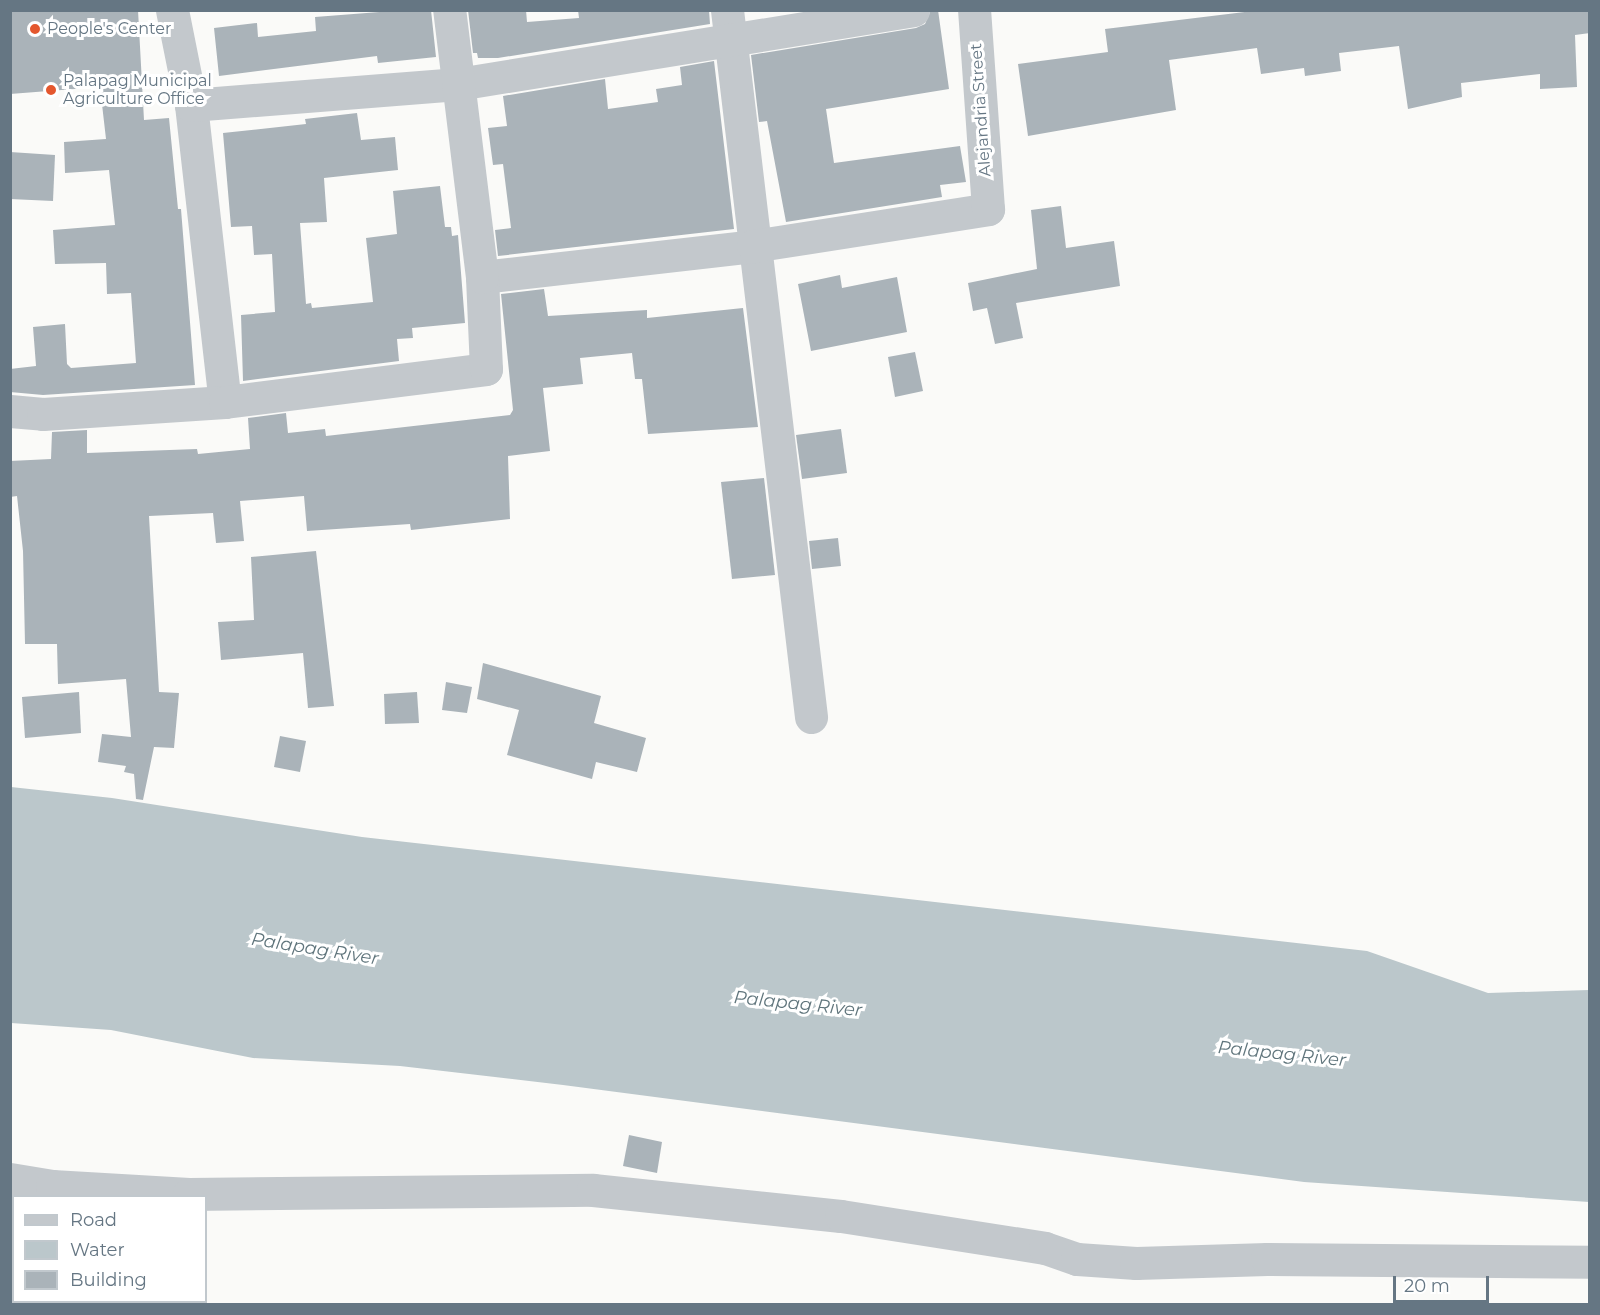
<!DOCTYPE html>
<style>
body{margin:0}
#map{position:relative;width:1600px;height:1315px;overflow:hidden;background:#fafaf8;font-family:Montserrat,sans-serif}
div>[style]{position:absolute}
.water>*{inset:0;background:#bbc7cb}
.building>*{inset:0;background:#aab3b9}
.minor>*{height:33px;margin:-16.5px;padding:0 16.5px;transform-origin:16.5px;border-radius:16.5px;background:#c3c8cc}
.dots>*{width:16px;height:16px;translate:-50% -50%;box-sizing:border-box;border:3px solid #fff;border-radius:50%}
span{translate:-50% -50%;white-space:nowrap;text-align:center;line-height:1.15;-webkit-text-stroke:6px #fff;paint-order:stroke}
.poi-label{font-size:16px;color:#657683}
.left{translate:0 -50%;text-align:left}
.street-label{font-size:16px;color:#657683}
.water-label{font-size:18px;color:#60757c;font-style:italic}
.frame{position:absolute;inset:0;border:12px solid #657683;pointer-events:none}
.legend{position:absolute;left:12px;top:1195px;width:195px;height:108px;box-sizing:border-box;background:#fff;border:2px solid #c1c8cd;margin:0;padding:8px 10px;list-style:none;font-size:18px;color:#657683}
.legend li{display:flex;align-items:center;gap:12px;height:30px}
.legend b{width:30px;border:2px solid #c1c8cd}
.scale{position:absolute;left:1393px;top:1276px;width:96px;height:27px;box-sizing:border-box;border:3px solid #657683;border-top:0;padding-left:8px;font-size:18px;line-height:21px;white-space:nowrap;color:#657683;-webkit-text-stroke:4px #fff;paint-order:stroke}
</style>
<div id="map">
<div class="water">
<div style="clip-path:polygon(11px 787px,112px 798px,362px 837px,1367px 951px,1488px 993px,1589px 990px,1589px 1202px,1304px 1182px,563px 1085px,400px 1066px,253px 1058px,111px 1030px,11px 1023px)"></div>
</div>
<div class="building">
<div style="clip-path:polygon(10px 10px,138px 10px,144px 120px,169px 118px,178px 209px,181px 209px,195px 385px,43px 395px,10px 392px,10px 369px,36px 366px,33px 327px,65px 324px,67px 364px,71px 368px,136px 363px,131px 293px,107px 294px,106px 263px,55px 264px,53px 230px,115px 225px,109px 170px,65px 173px,64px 142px,106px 139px,100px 87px,10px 94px)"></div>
<div style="clip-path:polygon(405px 10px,431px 10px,436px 57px,378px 63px,377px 56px,219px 76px,214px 28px,257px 23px,258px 37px,316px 31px,315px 17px)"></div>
<div style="clip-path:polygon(468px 10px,526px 10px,527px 22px,579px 18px,578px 10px,709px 10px,710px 24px,498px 58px,478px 58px,477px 53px,473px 53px)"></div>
<div style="clip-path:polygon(931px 10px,938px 10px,949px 89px,826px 109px,834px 163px,960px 146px,966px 182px,940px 185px,942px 197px,786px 222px,767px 121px,759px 122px,751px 55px,916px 28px,925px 24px)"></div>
<div style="clip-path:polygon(1261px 10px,1590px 10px,1590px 33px,1575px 35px,1577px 87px,1540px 89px,1540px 74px,1461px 83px,1462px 97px,1408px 109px,1399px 46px,1339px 53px,1341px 71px,1305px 76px,1304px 68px,1261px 74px,1257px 48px,1169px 60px,1176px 110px,1028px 136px,1018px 64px,1108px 52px,1105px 29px)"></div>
<div style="clip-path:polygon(714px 61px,734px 229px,498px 256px,495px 230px,511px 228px,503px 164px,493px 165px,488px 128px,507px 126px,503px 96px,605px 79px,608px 109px,658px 102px,656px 89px,682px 85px,680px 67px)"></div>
<div style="clip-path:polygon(357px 113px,361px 140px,395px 137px,398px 170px,324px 178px,327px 222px,300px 223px,306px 304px,311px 303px,312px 308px,373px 302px,366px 238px,397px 234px,393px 191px,440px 186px,445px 227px,451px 227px,452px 236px,458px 235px,465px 323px,412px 328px,413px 338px,397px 339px,399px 361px,243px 381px,241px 315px,275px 312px,272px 254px,254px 255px,252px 226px,231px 227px,223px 133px,306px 124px,305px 119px)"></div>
<div style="clip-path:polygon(10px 152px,55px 155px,53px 201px,10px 199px)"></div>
<div style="clip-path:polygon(1061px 206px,1066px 248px,1114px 241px,1120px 286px,1016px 303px,1023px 338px,995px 344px,987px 308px,973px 311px,968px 283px,1037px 269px,1031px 210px)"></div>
<div style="clip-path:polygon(840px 275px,842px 288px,897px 277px,907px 332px,811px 351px,798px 284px)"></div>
<div style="clip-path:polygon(544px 289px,548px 316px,647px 310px,647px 318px,743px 308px,758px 427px,648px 434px,642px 379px,635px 379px,632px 353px,580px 358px,583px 384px,543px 388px,550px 451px,508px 456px,510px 519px,411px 530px,410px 524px,307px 531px,304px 496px,240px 501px,244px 541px,216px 543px,213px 513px,149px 516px,159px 692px,179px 693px,174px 748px,154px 747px,143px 800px,136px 799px,134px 774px,124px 772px,126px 766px,98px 762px,102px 734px,131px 737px,126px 679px,58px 684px,57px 644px,25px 644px,23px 551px,17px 496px,10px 497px,10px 461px,51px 459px,52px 432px,87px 430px,87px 453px,197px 449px,198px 454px,250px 449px,248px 418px,286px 413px,288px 433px,325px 429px,326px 436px,510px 415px,513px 410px,501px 294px)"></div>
<div style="clip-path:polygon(915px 352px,923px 391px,895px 397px,888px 357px)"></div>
<div style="clip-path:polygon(841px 429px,847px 473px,802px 479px,796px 435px)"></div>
<div style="clip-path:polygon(764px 478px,775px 575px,732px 579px,721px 482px)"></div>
<div style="clip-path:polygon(838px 538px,841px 566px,812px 569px,809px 541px)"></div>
<div style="clip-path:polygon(316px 551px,334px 706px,308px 708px,303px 653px,221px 660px,218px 622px,254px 620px,251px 557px)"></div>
<div style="clip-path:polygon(483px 663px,601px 696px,594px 723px,646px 738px,637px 772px,596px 762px,592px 779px,507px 755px,519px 710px,477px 699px)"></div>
<div style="clip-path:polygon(446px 682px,472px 687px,467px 713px,442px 710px)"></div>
<div style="clip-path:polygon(79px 692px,81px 733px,25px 738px,22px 697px)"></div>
<div style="clip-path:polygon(417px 692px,419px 723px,385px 724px,384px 694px)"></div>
<div style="clip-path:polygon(280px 736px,306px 741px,300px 772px,274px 767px)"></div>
<div style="clip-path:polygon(629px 1135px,662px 1142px,657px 1173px,623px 1166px)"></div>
</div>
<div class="minor">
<div style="left:172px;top:10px;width:97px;rotate:78.7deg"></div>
<div style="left:191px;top:105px;width:299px;rotate:83.5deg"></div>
<div style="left:727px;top:10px;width:712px;rotate:83.22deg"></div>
<div style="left:191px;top:105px;width:268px;rotate:-4.5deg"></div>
<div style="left:458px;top:84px;width:461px;rotate:-9.2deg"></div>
<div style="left:482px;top:277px;width:273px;rotate:-6.5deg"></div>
<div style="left:753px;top:246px;width:238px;rotate:-8.9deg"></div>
<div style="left:988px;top:209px;width:199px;rotate:-94deg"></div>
<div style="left:10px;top:411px;width:33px;rotate:5deg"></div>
<div style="left:43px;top:414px;width:182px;rotate:-3.8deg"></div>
<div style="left:225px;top:402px;width:263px;rotate:-7.2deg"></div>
<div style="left:486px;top:369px;width:92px;rotate:-92.5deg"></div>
<div style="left:482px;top:277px;width:269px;rotate:-97deg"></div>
<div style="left:10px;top:1179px;width:43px;rotate:9.5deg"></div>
<div style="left:52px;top:1186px;width:137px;rotate:3.3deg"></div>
<div style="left:189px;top:1194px;width:404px;rotate:-0.6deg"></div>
<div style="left:593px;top:1190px;width:249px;rotate:6deg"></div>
<div style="left:841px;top:1216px;width:206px;rotate:8.9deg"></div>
<div style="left:1045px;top:1248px;width:34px;rotate:19deg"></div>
<div style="left:1077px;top:1259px;width:59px;rotate:3.9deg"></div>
<div style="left:1136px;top:1263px;width:131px;rotate:-1.7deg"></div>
<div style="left:1267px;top:1259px;width:323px;rotate:0.5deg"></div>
</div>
<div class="dots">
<div style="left:35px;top:29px;background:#e4572e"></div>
<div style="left:51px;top:90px;background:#e4572e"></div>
</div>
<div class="poi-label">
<span class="left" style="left:47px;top:29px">People's Center</span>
<span class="left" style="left:63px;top:90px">Palapag Municipal<br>Agriculture Office</span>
</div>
<div class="street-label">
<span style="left:981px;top:110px;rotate:-94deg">Alejandria Street</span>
</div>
<div class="water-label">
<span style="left:315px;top:949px;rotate:9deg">Palapag River</span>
<span style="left:798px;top:1004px;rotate:6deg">Palapag River</span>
<span style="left:1282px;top:1054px;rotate:6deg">Palapag River</span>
</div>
<div class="frame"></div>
<ul class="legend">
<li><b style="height:8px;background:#c3c8cc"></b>Road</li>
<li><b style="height:16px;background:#bbc7cb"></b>Water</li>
<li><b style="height:16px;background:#aab3b9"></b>Building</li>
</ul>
<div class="scale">20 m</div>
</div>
